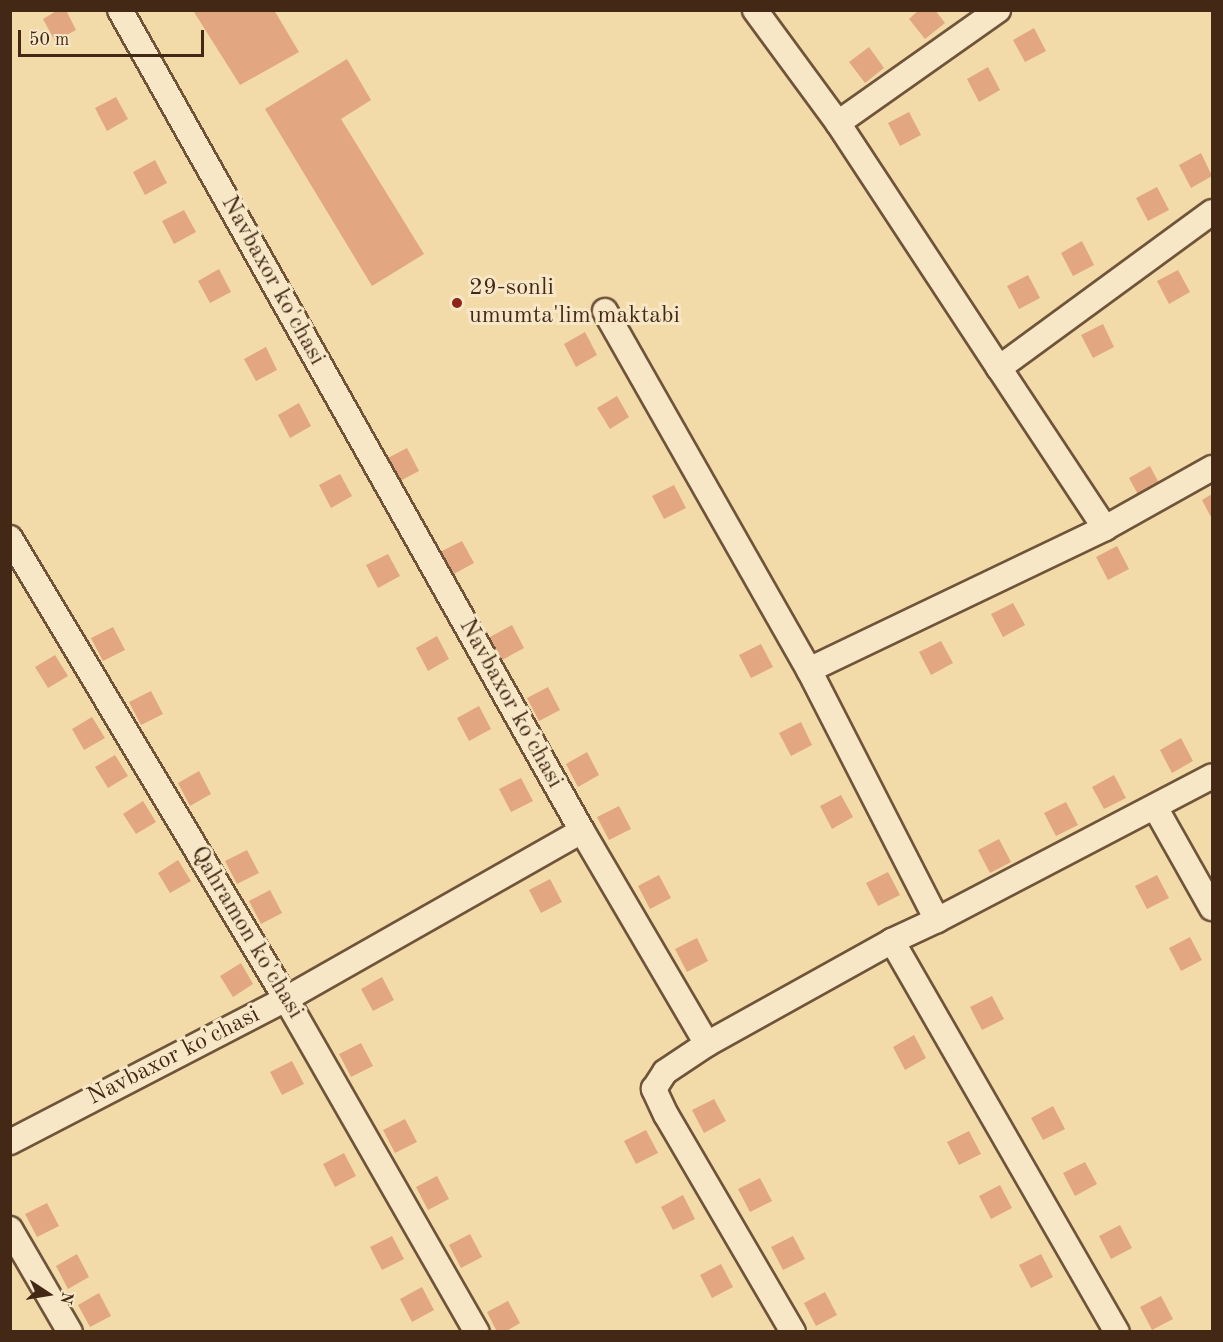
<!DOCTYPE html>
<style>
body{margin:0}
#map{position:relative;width:1223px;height:1342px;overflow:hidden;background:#f2daa9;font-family:"Old Standard TT",serif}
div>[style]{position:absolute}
.building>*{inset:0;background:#e2a781}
.roads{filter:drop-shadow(2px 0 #6f543a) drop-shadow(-2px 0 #6f543a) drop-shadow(0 2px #6f543a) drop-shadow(0 -2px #6f543a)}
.street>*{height:24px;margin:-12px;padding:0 12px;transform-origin:12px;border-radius:12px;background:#f7e7c7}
.dots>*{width:16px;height:16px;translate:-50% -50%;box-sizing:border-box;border:3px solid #f7e7c7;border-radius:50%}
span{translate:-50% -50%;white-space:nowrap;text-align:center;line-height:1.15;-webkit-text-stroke:6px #f7e7c7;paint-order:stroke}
.street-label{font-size:24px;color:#432815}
.poi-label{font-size:24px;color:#432815}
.left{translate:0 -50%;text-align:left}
.frame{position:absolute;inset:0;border:12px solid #432815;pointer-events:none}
.north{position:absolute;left:18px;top:1264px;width:60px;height:60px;-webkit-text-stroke:4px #f7e7c7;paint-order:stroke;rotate:102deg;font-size:16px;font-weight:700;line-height:24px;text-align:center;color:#432815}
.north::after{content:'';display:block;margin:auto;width:21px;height:27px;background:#432815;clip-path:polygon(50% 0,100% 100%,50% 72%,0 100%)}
.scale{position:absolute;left:18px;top:30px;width:186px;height:27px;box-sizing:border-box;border:3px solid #432815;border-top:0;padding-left:8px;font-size:18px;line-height:21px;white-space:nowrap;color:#432815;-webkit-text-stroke:4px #f7e7c7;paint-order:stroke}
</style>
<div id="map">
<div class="building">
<div style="clip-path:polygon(58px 10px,66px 10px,76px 30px,55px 41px,43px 19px)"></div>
<div style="clip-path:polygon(196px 10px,274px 10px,299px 52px,240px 85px,194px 12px)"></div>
<div style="clip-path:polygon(919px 10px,935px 10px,945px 23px,925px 39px,909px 19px)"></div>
<div style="clip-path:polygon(1034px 28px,1046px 51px,1025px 62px,1013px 40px)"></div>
<div style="clip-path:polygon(869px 47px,884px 68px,865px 83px,849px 62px)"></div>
<div style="clip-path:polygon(347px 59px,371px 100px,341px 119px,424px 254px,372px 286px,265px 109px)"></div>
<div style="clip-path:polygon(988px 67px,1000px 90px,979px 102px,967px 79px)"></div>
<div style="clip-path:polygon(116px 97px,128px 119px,107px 131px,95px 108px)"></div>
<div style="clip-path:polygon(909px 112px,921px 135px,900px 146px,888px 123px)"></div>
<div style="clip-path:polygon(1201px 153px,1212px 176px,1191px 188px,1179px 165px)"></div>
<div style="clip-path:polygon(155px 160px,167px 183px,145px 195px,133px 172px)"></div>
<div style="clip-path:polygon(1157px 187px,1169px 210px,1148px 221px,1136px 198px)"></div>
<div style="clip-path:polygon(184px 210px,196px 232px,174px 244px,162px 221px)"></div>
<div style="clip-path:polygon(1082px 241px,1094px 265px,1073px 276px,1061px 253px)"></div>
<div style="clip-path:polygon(219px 269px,231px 292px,210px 303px,198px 281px)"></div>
<div style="clip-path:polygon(1178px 270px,1190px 292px,1169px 304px,1157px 281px)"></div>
<div style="clip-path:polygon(1028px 275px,1040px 298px,1019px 309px,1007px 286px)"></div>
<div style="clip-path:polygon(1103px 324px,1114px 347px,1093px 358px,1081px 335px)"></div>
<div style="clip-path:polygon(585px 332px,597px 355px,576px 367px,564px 344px)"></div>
<div style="clip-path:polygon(266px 347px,277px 370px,256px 381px,244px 359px)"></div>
<div style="clip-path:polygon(617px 396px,629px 417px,610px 429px,597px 408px)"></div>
<div style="clip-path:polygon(299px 403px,311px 426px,290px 438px,278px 415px)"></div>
<div style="clip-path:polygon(407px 448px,419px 471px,398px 482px,386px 459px)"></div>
<div style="clip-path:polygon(1150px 466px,1162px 489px,1141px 500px,1129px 478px)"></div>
<div style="clip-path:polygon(340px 474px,352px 496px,331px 508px,319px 485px)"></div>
<div style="clip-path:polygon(674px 485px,686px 508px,664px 519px,652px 496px)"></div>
<div style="clip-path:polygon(1212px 494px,1212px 519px,1202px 500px)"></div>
<div style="clip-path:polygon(462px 541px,474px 563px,452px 575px,440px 552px)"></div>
<div style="clip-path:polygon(1117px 546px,1129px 569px,1108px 580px,1096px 557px)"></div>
<div style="clip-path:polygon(388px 554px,400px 576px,378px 588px,366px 565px)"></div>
<div style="clip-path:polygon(1013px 603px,1025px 625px,1003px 637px,991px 614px)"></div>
<div style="clip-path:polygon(512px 625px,524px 648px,502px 660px,490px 637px)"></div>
<div style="clip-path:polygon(113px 627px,125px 650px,103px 661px,91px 638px)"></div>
<div style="clip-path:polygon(437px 636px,449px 659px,428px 671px,416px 648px)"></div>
<div style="clip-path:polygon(941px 641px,953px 663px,931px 675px,919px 652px)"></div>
<div style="clip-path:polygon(761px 644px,773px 667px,751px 678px,739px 655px)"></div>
<div style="clip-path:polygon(55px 655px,68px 676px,48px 688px,35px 667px)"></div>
<div style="clip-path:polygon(548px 687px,560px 710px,539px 721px,527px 698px)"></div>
<div style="clip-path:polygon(151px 691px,163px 714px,141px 725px,129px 702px)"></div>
<div style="clip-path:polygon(479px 706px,491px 729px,469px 741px,457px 718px)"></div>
<div style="clip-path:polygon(92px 717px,105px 738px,84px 750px,72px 729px)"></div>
<div style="clip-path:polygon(801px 722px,812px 745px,791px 756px,779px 733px)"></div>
<div style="clip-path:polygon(1181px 738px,1193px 761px,1172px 773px,1160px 750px)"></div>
<div style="clip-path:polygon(587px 752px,599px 775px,578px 787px,566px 764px)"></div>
<div style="clip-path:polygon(115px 755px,128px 776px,108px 788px,95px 767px)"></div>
<div style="clip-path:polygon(199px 771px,211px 794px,190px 806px,178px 783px)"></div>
<div style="clip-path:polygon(1114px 775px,1126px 798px,1104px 809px,1092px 787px)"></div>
<div style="clip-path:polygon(521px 778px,533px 801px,511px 812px,499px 789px)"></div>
<div style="clip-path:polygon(841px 795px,853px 817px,832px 829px,820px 806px)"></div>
<div style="clip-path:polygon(143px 801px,156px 822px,136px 834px,123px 814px)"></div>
<div style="clip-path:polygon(1066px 802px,1078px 825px,1056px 836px,1044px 813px)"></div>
<div style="clip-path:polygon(619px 806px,631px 829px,609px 840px,597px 817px)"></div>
<div style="clip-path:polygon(999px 839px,1011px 862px,990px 873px,978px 850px)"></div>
<div style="clip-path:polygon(247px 850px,259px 873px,237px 884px,225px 861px)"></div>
<div style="clip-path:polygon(178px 860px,191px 881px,170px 893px,158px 873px)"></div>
<div style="clip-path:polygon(888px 872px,900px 895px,878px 906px,866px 883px)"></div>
<div style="clip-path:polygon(659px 875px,671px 898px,650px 909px,638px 886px)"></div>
<div style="clip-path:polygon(1157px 875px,1169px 898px,1147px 909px,1135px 886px)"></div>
<div style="clip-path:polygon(550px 879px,562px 902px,541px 913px,529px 890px)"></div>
<div style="clip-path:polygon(270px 890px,282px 913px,261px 924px,249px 901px)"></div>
<div style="clip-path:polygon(1190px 937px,1202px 960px,1181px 971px,1169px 948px)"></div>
<div style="clip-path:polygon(697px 938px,708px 961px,687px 972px,675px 949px)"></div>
<div style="clip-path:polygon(241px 963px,253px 984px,233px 997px,220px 976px)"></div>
<div style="clip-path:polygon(382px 977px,394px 1000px,373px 1011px,361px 989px)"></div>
<div style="clip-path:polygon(992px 996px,1004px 1019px,982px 1030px,970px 1007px)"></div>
<div style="clip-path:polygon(914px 1035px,926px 1058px,905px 1070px,893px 1047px)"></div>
<div style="clip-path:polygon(361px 1043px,373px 1066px,351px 1077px,339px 1054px)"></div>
<div style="clip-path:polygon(292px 1061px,304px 1084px,282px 1095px,270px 1072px)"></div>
<div style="clip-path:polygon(714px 1099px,726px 1121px,704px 1133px,692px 1110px)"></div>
<div style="clip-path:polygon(1053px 1106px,1065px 1129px,1043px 1140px,1031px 1118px)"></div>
<div style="clip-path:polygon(405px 1119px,417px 1142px,395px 1153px,383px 1130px)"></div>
<div style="clip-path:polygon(646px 1130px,658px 1153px,636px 1164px,624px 1141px)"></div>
<div style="clip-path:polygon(969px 1131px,981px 1154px,959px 1165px,947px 1142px)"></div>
<div style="clip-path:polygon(344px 1153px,356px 1176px,335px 1187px,323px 1164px)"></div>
<div style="clip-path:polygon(1085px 1162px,1097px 1184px,1075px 1196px,1063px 1173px)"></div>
<div style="clip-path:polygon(437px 1176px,449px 1199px,428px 1210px,416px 1187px)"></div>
<div style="clip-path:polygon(760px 1178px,772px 1201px,750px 1212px,738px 1189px)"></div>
<div style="clip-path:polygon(1000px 1185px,1012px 1208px,991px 1219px,979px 1196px)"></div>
<div style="clip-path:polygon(683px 1195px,695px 1219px,673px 1230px,661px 1207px)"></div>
<div style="clip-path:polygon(47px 1203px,59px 1226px,37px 1237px,25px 1214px)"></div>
<div style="clip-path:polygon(1120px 1225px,1132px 1248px,1111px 1259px,1099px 1236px)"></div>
<div style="clip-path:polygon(470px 1234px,482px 1257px,461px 1268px,449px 1245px)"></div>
<div style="clip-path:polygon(392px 1236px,404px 1259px,382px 1270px,370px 1247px)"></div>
<div style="clip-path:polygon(793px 1236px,805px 1259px,783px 1270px,771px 1247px)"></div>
<div style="clip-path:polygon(77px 1254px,89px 1277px,68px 1289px,56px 1266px)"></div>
<div style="clip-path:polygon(1041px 1254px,1053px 1277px,1031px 1288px,1019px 1265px)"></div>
<div style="clip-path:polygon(721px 1264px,733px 1287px,712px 1298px,700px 1275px)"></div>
<div style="clip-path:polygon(422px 1287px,434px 1310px,412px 1322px,400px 1299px)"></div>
<div style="clip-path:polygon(825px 1292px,837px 1315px,816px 1326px,804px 1303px)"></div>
<div style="clip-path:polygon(99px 1293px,111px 1316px,90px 1327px,78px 1305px)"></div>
<div style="clip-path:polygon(1161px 1296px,1173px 1319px,1152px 1330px,1140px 1307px)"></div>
<div style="clip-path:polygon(508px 1301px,520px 1323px,505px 1332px,497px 1332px,487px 1312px)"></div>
</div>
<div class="roads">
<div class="street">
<div style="left:755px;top:10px;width:140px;rotate:53.7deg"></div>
<div style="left:838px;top:123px;width:293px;rotate:56.7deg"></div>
<div style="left:838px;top:123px;width:196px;rotate:-35.2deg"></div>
<div style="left:605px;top:311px;width:413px;rotate:60.4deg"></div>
<div style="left:1105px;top:528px;width:192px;rotate:-123.5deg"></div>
<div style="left:999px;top:368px;width:264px;rotate:-36.2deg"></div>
<div style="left:10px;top:538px;width:537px;rotate:59.09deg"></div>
<div style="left:286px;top:999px;width:384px;rotate:60.2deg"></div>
<div style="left:1155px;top:807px;width:116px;rotate:60.6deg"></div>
<div style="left:582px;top:831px;width:247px;rotate:59.6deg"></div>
<div style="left:937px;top:920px;width:281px;rotate:-117.1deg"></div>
<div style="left:809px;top:670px;width:328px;rotate:-25.6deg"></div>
<div style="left:1105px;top:528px;width:123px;rotate:-29.3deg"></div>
<div style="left:892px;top:941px;width:451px;rotate:60.1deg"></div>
<div style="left:10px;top:1142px;width:311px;rotate:-27.4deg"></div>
<div style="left:286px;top:999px;width:340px;rotate:-29.6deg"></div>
<div style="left:582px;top:831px;width:942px;rotate:-119.37deg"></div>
<div style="left:10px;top:1229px;width:119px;rotate:59.8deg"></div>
<div style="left:793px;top:1332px;width:251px;rotate:-120.3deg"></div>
<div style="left:666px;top:1115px;width:29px;rotate:-115deg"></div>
<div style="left:654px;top:1089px;width:20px;rotate:-57deg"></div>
<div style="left:665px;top:1072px;width:50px;rotate:-33.7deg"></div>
<div style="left:707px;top:1044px;width:212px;rotate:-29.1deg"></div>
<div style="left:892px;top:941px;width:50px;rotate:-25deg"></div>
<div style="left:937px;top:920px;width:310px;rotate:-27.6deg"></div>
</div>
</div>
<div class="dots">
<div style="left:457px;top:303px;background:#8f2418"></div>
</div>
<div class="street-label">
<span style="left:272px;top:281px;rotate:61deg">Navbaxor ko'chasi</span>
<span style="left:510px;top:704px;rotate:61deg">Navbaxor ko'chasi</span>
<span style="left:246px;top:933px;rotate:59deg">Qahramon ko'chasi</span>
<span style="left:174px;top:1057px;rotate:-27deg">Navbaxor ko'chasi</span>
</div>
<div class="poi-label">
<span class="left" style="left:469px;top:303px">29-sonli<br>umumta'lim maktabi</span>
</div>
<div class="frame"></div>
<div class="north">N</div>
<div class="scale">50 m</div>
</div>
